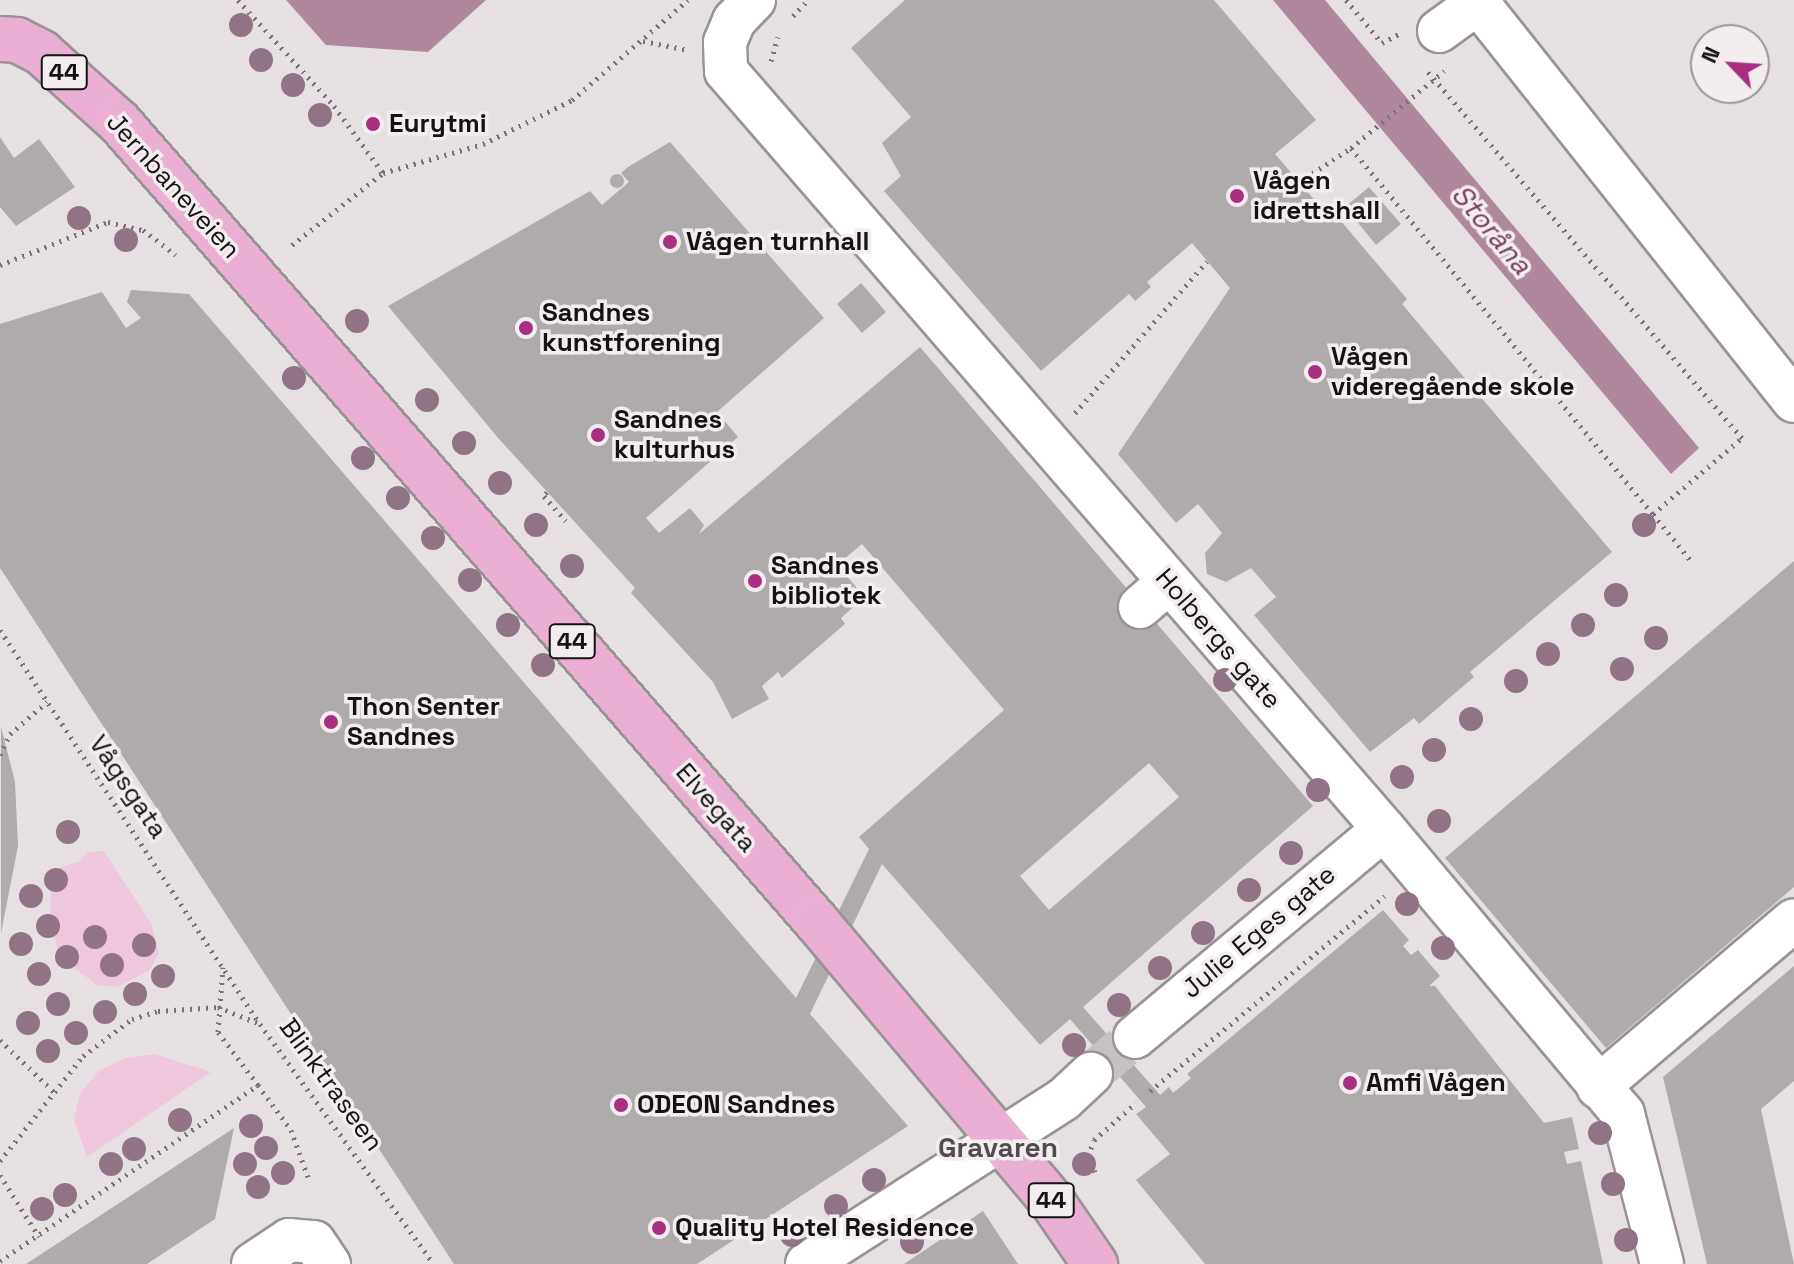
<!DOCTYPE html>
<meta charset="utf-8">
<style>
body{margin:0}
#map{position:relative;width:1794px;height:1264px;overflow:hidden;background:#e6e0e3;font-family:"Space Grotesk",sans-serif}
div>[style]{position:absolute}
.green>*{inset:0;background:#eec7dc}
.water>*{inset:0;background:#af889e}
.building>*{inset:0;background:#afaaac}
.round{border-radius:50%}
.minor-tunnel>*{height:42px;margin-top:-21px;transform-origin:0;background:repeating-linear-gradient(90deg,#c6c1c4 0 42px,transparent 0 63px)}
.path>*{height:5px;margin-top:-2.5px;transform-origin:0;background:repeating-linear-gradient(90deg,#777375 0 2px,transparent 0 8px)}
.roads{filter:drop-shadow(2px 0 #999396) drop-shadow(-2px 0 #999396) drop-shadow(0 2px #999396) drop-shadow(0 -2px #999396)}
.minor>*{height:42px;margin:-21px;padding:0 21px;transform-origin:21px;border-radius:21px;background:#fff}
.major>*{height:44px;margin:-22px;padding:0 22px;transform-origin:22px;border-radius:22px;background:#ecafd4}
.trees>*{width:24px;height:24px;margin:-12px;border-radius:50%;background:#917386}
.dots>*{width:22px;height:22px;translate:-50% -50%;box-sizing:border-box;border:4px solid #f3edf0;border-radius:50%}
span{translate:-50% -50%;white-space:nowrap;text-align:center;line-height:1.15;-webkit-text-stroke:7px #f3edf0;paint-order:stroke}
.shield-label span{padding:2px 6px;background:#f3edf0;border:2px solid;border-radius:6px;-webkit-text-stroke-width:0}
.shield-label{font-size:24px;color:#141213;font-weight:700}
.poi-label{font-size:26px;color:#141213;font-weight:700}
.left{translate:0 -50%;text-align:left}
.street-label{font-size:26px;color:#141213}
.water-label{font-size:28px;color:#764161;font-style:italic}
.neighbourhood-label{font-size:28px;color:#514c4e;font-weight:700}
.north{position:absolute;left:1690px;top:24px;width:80px;height:80px;box-sizing:border-box;background:#f3edf0;border:2px solid #9a9598;border-radius:50%;rotate:295deg;font-size:22px;font-weight:700;line-height:32px;text-align:center;color:#141213}
.north::after{content:'';display:block;margin:auto;width:28px;height:36px;background:#a92e80;clip-path:polygon(50% 0,100% 100%,50% 72%,0 100%)}
</style>
<div id="map">
<div class="green">
<div style="clip-path:polygon(104px 851px,152px 925px,159px 953px,149px 971px,116px 987px,97px 985px,60px 957px,50px 921px,52px 870px,78px 862px,88px 852px)"></div>
<div style="clip-path:polygon(155px 1054px,211px 1072px,87px 1157px,74px 1120px,80px 1093px,100px 1070px,126px 1058px)"></div>
</div>
<div class="water">
<div style="clip-path:polygon(286px 0,486px 0,428px 52px,326px 45px)"></div>
<div style="clip-path:polygon(1273px 0,1325px 0,1699px 448px,1671px 474px)"></div>
</div>
<div class="building">
<div style="clip-path:polygon(905px 0,1214px 0,1316px 120px,1275px 154px,1324px 211px,1329px 207px,1407px 299px,1402px 304px,1612px 552px,1470px 672px,1474px 677px,1419px 724px,1414px 718px,1370px 752px,1254px 615px,1276px 597px,1251px 568px,1226px 582px,1207px 574px,1205px 553px,1222px 533px,1198px 504px,1176px 523px,1118px 454px,1230px 288px,1192px 243px,1147px 282px,1151px 287px,1135px 301px,1129px 294px,1041px 371px,884px 191px,901px 176px,882px 143px,911px 117px,851px 48px)"></div>
<div style="clip-path:polygon(0 137px,14px 158px,39px 139px,75px 187px,16px 226px,0 207px)"></div>
<div style="clip-path:polygon(evenodd,670px 142px,824px 318px,717px 412px,738px 437px,646px 518px,659px 533px,690px 508px,704px 525px,699px 534px,920px 347px,1313px 806px,1083px 1007px,1160px 1095px,1169px 1087px,1173px 1093px,1191px 1078px,1187px 1074px,1383px 910px,1409px 940px,1403px 946px,1411px 955px,1418px 950px,1440px 976px,1429px 986px,1435px 986px,1544px 1123px,1572px 1117px,1579px 1149px,1564px 1152px,1567px 1164px,1581px 1161px,1603px 1264px,1205px 1264px,1136px 1180px,1170px 1154px,1136px 1114px,1146px 1107px,1070px 1019px,1040px 1045px,882px 864px,810px 1014px,908px 1126px,697px 1264px,454px 1264px,0 568px,0 324px,102px 292px,126px 328px,141px 318px,127px 302px,131px 290px,189px 294px,796px 998px,869px 849px,859px 837px,1004px 710px,862px 544px,837px 565px,865px 597px,841px 618px,845px 624px,782px 678px,778px 672px,762px 686px,769px 699px,732px 719px,713px 682px,631px 593px,635px 588px,499px 439px,388px 306px,590px 191px,602px 205px,629px 182px,621px 173px,628px 167px,670px 142px,1149px 763px,1179px 797px,1049px 910px,1020px 876px,1149px 763px)"></div>
<div class="round" style="left:610px;top:174px;width:14px;height:14px"></div>
<div style="clip-path:polygon(1369px 187px,1401px 224px,1376px 245px,1345px 207px)"></div>
<div style="clip-path:polygon(861px 283px,886px 312px,862px 333px,837px 304px)"></div>
<div style="clip-path:polygon(1794px 561px,1794px 887px,1606px 1048px,1445px 858px)"></div>
<div style="clip-path:polygon(1px 727px,15px 782px,18px 846px,1px 933px)"></div>
<div style="clip-path:polygon(1794px 966px,1794px 1081px,1761px 1109px,1794px 1264px,1707px 1264px,1663px 1077px)"></div>
<div style="clip-path:polygon(234px 1128px,215px 1219px,147px 1264px,26px 1264px)"></div>
<div style="clip-path:polygon(983px 1211px,1018px 1264px,904px 1264px)"></div>
</div>
<div class="minor-tunnel">
<div style="left:1091px;top:1074px;width:57px;rotate:-40.1deg"></div>
</div>
<div class="path">
<div style="left:238px;top:0;width:143px;rotate:47.8deg"></div>
<div style="left:334px;top:106px;width:83px;rotate:53.8deg"></div>
<div style="left:1346px;top:0;width:56px;rotate:50.1deg"></div>
<div style="left:1382px;top:43px;width:19px;rotate:-28deg"></div>
<div style="left:793px;top:16px;width:22px;rotate:-47deg"></div>
<div style="left:643px;top:41px;width:46px;rotate:11.3deg"></div>
<div style="left:771px;top:61px;width:25px;rotate:-74deg"></div>
<div style="left:1351px;top:148px;width:475px;rotate:50.5deg"></div>
<div style="left:1653px;top:514px;width:117px;rotate:-40.5deg"></div>
<div style="left:1742px;top:438px;width:484px;rotate:-130.6deg"></div>
<div style="left:1299px;top:182px;width:62px;rotate:-33.2deg"></div>
<div style="left:1351px;top:148px;width:121px;rotate:-39.6deg"></div>
<div style="left:292px;top:245px;width:116px;rotate:-38.4deg"></div>
<div style="left:383px;top:173px;width:104px;rotate:-16.2deg"></div>
<div style="left:483px;top:144px;width:99px;rotate:-26.3deg"></div>
<div style="left:572px;top:100px;width:153px;rotate:-40.8deg"></div>
<div style="left:0;top:265px;width:116px;rotate:-21.7deg"></div>
<div style="left:108px;top:222px;width:36px;rotate:13deg"></div>
<div style="left:143px;top:230px;width:41px;rotate:37.1deg"></div>
<div style="left:1075px;top:413px;width:201px;rotate:-49deg"></div>
<div style="left:547px;top:492px;width:5px;rotate:127deg"></div>
<div style="left:544px;top:496px;width:33px;rotate:49deg"></div>
<div style="left:1653px;top:514px;width:62px;rotate:50.9deg"></div>
<div style="left:0;top:630px;width:472px;rotate:56.6deg"></div>
<div style="left:260px;top:1024px;width:296px;rotate:54.1deg"></div>
<div style="left:0;top:755px;width:23px;rotate:-65deg"></div>
<div style="left:10px;top:734px;width:49px;rotate:-40.9deg"></div>
<div style="left:0;top:1040px;width:75px;rotate:43.9deg"></div>
<div style="left:258px;top:1085px;width:56px;rotate:53.7deg"></div>
<div style="left:291px;top:1130px;width:50px;rotate:70.1deg"></div>
<div style="left:1150px;top:1091px;width:305px;rotate:-39.7deg"></div>
<div style="left:0;top:1161px;width:134px;rotate:-51.7deg"></div>
<div style="left:83px;top:1056px;width:61px;rotate:-37.1deg"></div>
<div style="left:132px;top:1019px;width:27px;rotate:-17deg"></div>
<div style="left:158px;top:1011px;width:60px;rotate:-3.8deg"></div>
<div style="left:218px;top:1007px;width:43px;rotate:21.8deg"></div>
<div style="left:1095px;top:1172px;width:17px;rotate:-114deg"></div>
<div style="left:1088px;top:1156px;width:17px;rotate:-69deg"></div>
<div style="left:1094px;top:1140px;width:56px;rotate:-41.4deg"></div>
<div style="left:0;top:1175px;width:73px;rotate:57.8deg"></div>
<div style="left:0;top:1261px;width:312px;rotate:-34.3deg"></div>
<div style="left:258px;top:1085px;width:66px;rotate:-127deg"></div>
<div style="left:218px;top:1032px;width:65px;rotate:-85.6deg"></div>
</div>
<div class="roads">
<div class="minor">
<div style="left:754px;top:0;width:29px;rotate:134deg"></div>
<div style="left:734px;top:21px;width:23px;rotate:113deg"></div>
<div style="left:725px;top:42px;width:29px;rotate:88deg"></div>
<div style="left:726px;top:71px;width:1004px;rotate:49.04deg"></div>
<div style="left:1384px;top:829px;width:372px;rotate:50deg"></div>
<div style="left:1623px;top:1114px;width:155px;rotate:75.4deg"></div>
<div style="left:1478px;top:3px;width:508px;rotate:51.55deg"></div>
<div style="left:1439px;top:31px;width:53px;rotate:-35.8deg"></div>
<div style="left:1140px;top:607px;width:38px;rotate:-41deg"></div>
<div style="left:1135px;top:1037px;width:324px;rotate:-39.9deg"></div>
<div style="left:1598px;top:1087px;width:257px;rotate:-40.4deg"></div>
<div style="left:253px;top:1264px;width:43px;rotate:-33.7deg"></div>
<div style="left:289px;top:1240px;width:25px;rotate:5deg"></div>
<div style="left:314px;top:1242px;width:27px;rotate:56deg"></div>
<div style="left:807px;top:1264px;width:305px;rotate:-32.7deg"></div>
<div style="left:1064px;top:1099px;width:37px;rotate:-43deg"></div>
</div>
<div class="major">
<div style="left:0;top:39px;width:17px;rotate:3deg"></div>
<div style="left:17px;top:40px;width:28px;rotate:27deg"></div>
<div style="left:42px;top:53px;width:103px;rotate:41.9deg"></div>
<div style="left:119px;top:122px;width:1060px;rotate:48.9deg"></div>
<div style="left:816px;top:921px;width:365px;rotate:49.9deg"></div>
<div style="left:1051px;top:1200px;width:78px;rotate:55.5deg"></div>
</div>
</div>
<div class="trees">
<div style="left:241px;top:25px"></div>
<div style="left:261px;top:60px"></div>
<div style="left:293px;top:85px"></div>
<div style="left:320px;top:115px"></div>
<div style="left:79px;top:218px"></div>
<div style="left:126px;top:240px"></div>
<div style="left:357px;top:321px"></div>
<div style="left:294px;top:378px"></div>
<div style="left:427px;top:400px"></div>
<div style="left:464px;top:443px"></div>
<div style="left:363px;top:458px"></div>
<div style="left:500px;top:483px"></div>
<div style="left:398px;top:498px"></div>
<div style="left:536px;top:525px"></div>
<div style="left:1644px;top:525px"></div>
<div style="left:433px;top:538px"></div>
<div style="left:572px;top:566px"></div>
<div style="left:470px;top:580px"></div>
<div style="left:1616px;top:595px"></div>
<div style="left:508px;top:625px"></div>
<div style="left:1583px;top:625px"></div>
<div style="left:1656px;top:638px"></div>
<div style="left:1548px;top:654px"></div>
<div style="left:543px;top:665px"></div>
<div style="left:1622px;top:669px"></div>
<div style="left:1225px;top:680px"></div>
<div style="left:1516px;top:681px"></div>
<div style="left:1471px;top:719px"></div>
<div style="left:1434px;top:750px"></div>
<div style="left:1402px;top:777px"></div>
<div style="left:1318px;top:790px"></div>
<div style="left:1439px;top:821px"></div>
<div style="left:68px;top:832px"></div>
<div style="left:1291px;top:853px"></div>
<div style="left:56px;top:880px"></div>
<div style="left:1249px;top:890px"></div>
<div style="left:31px;top:896px"></div>
<div style="left:1407px;top:904px"></div>
<div style="left:48px;top:926px"></div>
<div style="left:1203px;top:933px"></div>
<div style="left:95px;top:937px"></div>
<div style="left:21px;top:944px"></div>
<div style="left:144px;top:945px"></div>
<div style="left:1443px;top:948px"></div>
<div style="left:67px;top:957px"></div>
<div style="left:112px;top:965px"></div>
<div style="left:1160px;top:968px"></div>
<div style="left:39px;top:974px"></div>
<div style="left:163px;top:976px"></div>
<div style="left:135px;top:994px"></div>
<div style="left:58px;top:1004px"></div>
<div style="left:1119px;top:1005px"></div>
<div style="left:105px;top:1012px"></div>
<div style="left:28px;top:1023px"></div>
<div style="left:76px;top:1033px"></div>
<div style="left:1074px;top:1045px"></div>
<div style="left:48px;top:1051px"></div>
<div style="left:180px;top:1120px"></div>
<div style="left:251px;top:1126px"></div>
<div style="left:1600px;top:1133px"></div>
<div style="left:266px;top:1148px"></div>
<div style="left:134px;top:1149px"></div>
<div style="left:111px;top:1164px"></div>
<div style="left:245px;top:1164px"></div>
<div style="left:1084px;top:1164px"></div>
<div style="left:283px;top:1173px"></div>
<div style="left:874px;top:1180px"></div>
<div style="left:1613px;top:1184px"></div>
<div style="left:258px;top:1187px"></div>
<div style="left:65px;top:1195px"></div>
<div style="left:836px;top:1206px"></div>
<div style="left:42px;top:1209px"></div>
<div style="left:792px;top:1235px"></div>
<div style="left:1626px;top:1240px"></div>
<div style="left:912px;top:1242px"></div>
</div>
<div class="dots">
<div style="left:373px;top:124px;background:#a92e80"></div>
<div style="left:1237px;top:196px;background:#a92e80"></div>
<div style="left:670px;top:242px;background:#a92e80"></div>
<div style="left:526px;top:328px;background:#a92e80"></div>
<div style="left:1315px;top:372px;background:#a92e80"></div>
<div style="left:598px;top:435px;background:#a92e80"></div>
<div style="left:755px;top:581px;background:#a92e80"></div>
<div style="left:331px;top:722px;background:#a92e80"></div>
<div style="left:1350px;top:1083px;background:#a92e80"></div>
<div style="left:621px;top:1105px;background:#a92e80"></div>
<div style="left:659px;top:1228px;background:#a92e80"></div>
</div>
<div class="shield-label">
<span style="left:64px;top:72px">44</span>
<span style="left:572px;top:641px">44</span>
<span style="left:1051px;top:1200px">44</span>
</div>
<div class="poi-label">
<span class="left" style="left:389px;top:124px">Eurytmi</span>
<span class="left" style="left:1253px;top:196px">Vågen<br>idrettshall</span>
<span class="left" style="left:686px;top:242px">Vågen turnhall</span>
<span class="left" style="left:542px;top:328px">Sandnes<br>kunstforening</span>
<span class="left" style="left:1331px;top:372px">Vågen<br>videregående skole</span>
<span class="left" style="left:614px;top:435px">Sandnes<br>kulturhus</span>
<span class="left" style="left:771px;top:581px">Sandnes<br>bibliotek</span>
<span class="left" style="left:347px;top:722px">Thon Senter<br>Sandnes</span>
<span class="left" style="left:1366px;top:1083px">Amfi Vågen</span>
<span class="left" style="left:637px;top:1105px">ODEON Sandnes</span>
<span class="left" style="left:675px;top:1228px">Quality Hotel Residence</span>
</div>
<div class="street-label">
<span style="left:173px;top:186px;rotate:48deg">Jernbaneveien</span>
<span style="left:1218px;top:639px;rotate:49deg">Holbergs gate</span>
<span style="left:128px;top:787px;rotate:56deg">Vågsgata</span>
<span style="left:716px;top:808px;rotate:49deg">Elvegata</span>
<span style="left:1259px;top:932px;rotate:-40deg">Julie Eges gate</span>
<span style="left:331px;top:1085px;rotate:54deg">Blinktraseen</span>
</div>
<div class="water-label">
<span style="left:1492px;top:229px;rotate:50deg">Storåna</span>
</div>
<div class="neighbourhood-label">
<span style="left:998px;top:1147px">Gravaren</span>
</div>
<div class="north">N</div>
</div>
